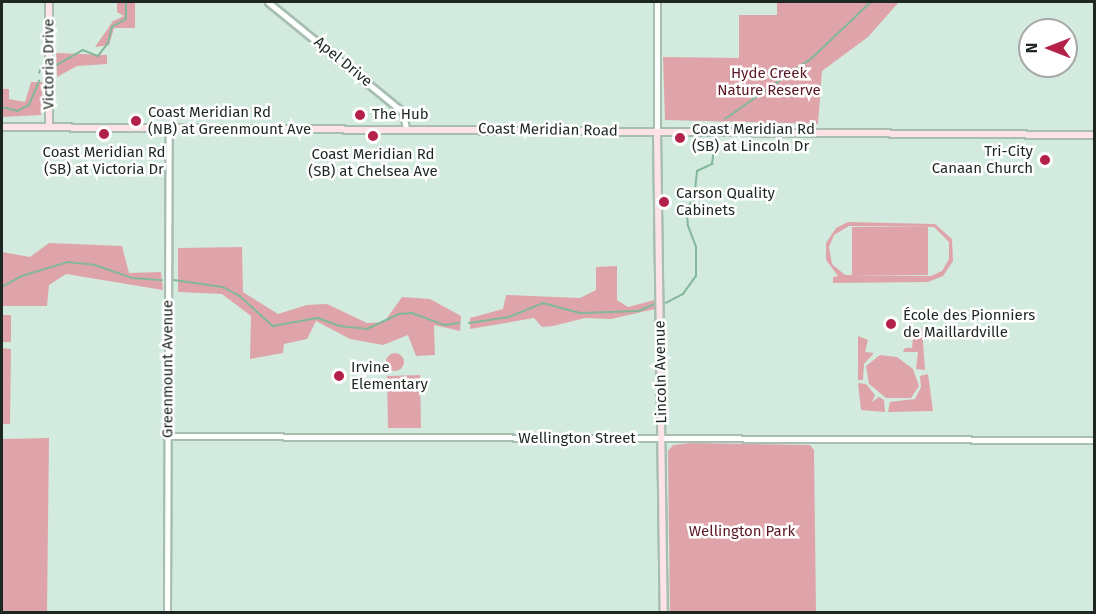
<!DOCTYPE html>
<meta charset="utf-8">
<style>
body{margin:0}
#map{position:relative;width:1096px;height:614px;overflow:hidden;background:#d3ebde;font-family:"Fira Sans",sans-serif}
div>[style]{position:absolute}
.green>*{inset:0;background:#dea4a9}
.round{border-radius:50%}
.stream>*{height:1.5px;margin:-0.75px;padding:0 0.75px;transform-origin:0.75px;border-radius:0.75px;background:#82b89b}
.roads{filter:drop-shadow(2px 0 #a7beb1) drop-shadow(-2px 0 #a7beb1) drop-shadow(0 2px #a7beb1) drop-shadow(0 -2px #a7beb1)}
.tertiary>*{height:5px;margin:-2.5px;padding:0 2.5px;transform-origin:2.5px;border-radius:2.5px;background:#fff}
.secondary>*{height:6px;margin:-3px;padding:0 3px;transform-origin:3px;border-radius:3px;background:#fde3e6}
.dots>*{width:16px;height:16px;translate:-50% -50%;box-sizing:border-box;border:3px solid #fff;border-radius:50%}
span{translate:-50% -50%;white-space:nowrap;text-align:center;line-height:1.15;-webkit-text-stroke:5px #fff;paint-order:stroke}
.street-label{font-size:15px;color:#1e2722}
.park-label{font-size:15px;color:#5c1726}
.poi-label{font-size:15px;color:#1e2722}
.left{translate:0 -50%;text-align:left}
.right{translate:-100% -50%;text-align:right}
.frame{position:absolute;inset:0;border:3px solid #1e2722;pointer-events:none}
.north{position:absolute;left:1018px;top:18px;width:60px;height:60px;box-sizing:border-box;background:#fff;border:2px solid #a5a9a7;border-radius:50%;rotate:270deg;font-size:16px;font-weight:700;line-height:24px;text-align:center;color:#1e2722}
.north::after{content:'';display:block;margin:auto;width:21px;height:27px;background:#b32148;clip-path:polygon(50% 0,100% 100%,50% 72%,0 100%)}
</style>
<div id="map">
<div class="green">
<div style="clip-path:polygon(117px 2px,135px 2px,135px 28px,114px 28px,109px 45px,95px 47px,113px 21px,124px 16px,117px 12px)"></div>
<div style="clip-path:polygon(777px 2px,899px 2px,868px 37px,822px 71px,818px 124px,665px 120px,663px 57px,739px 58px,739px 15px,777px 15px)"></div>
<div style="clip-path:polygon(56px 53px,107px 55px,107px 64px,77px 66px,57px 77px)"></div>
<div style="clip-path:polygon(31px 82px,43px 82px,41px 115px,2px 117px,2px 89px,9px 89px,9px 99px,25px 102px)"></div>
<div style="clip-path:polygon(evenodd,848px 222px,935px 224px,952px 239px,953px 261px,943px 276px,928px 282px,833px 283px,833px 277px,838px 276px,826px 260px,826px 243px,836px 228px,848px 222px,849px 226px,934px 227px,949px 242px,949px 259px,942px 271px,931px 276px,845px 275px,832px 264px,829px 247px,834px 235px,849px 226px)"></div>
<div style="clip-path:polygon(852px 227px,928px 227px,928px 275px,852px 275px)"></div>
<div style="clip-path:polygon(49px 243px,122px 246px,129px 273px,161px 272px,163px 290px,66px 274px,49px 285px,47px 306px,2px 306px,2px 252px,30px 257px)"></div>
<div style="clip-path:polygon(242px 247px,243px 292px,278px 314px,307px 305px,327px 304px,367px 323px,384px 322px,402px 297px,430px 299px,461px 316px,460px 331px,434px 325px,435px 355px,416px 356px,408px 335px,383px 345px,350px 339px,316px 321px,307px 339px,284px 344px,283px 353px,250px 359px,251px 316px,222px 294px,178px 292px,178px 248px)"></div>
<div style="clip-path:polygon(617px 266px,617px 300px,628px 307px,655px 300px,655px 309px,611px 319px,585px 318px,553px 326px,542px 327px,534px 318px,470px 329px,470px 318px,503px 309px,506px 295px,580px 298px,596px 290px,596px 267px)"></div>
<div style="clip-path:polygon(2px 315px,11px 315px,11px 342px,2px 342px)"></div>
<div style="clip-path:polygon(914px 328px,922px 329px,925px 370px,916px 369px,918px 352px,903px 352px,905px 348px,912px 348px)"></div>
<div style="clip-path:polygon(858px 336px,868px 340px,865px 352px,874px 353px,864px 364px,863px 380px,858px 380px)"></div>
<div style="clip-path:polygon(2px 348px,11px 349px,10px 424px,2px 424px)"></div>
<div class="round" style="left:386px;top:353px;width:18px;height:18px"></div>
<div style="clip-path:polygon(880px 355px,897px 357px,913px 369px,919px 386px,911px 398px,886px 398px,869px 384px,866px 366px)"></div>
<div style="clip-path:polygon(928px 374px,933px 411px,888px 412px,890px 402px,915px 399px,921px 387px,920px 376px)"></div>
<div style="clip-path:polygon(420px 375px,421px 428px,388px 428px,387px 376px)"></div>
<div style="clip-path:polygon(858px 383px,866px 384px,875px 395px,872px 402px,879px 397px,884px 400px,885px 412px,861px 410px)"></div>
<div style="clip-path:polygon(49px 438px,47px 612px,2px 612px,2px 439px)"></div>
<div style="clip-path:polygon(691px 443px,810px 445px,814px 450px,816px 612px,670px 612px,668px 451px,673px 445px)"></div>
</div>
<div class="stream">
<div style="left:57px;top:65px;width:30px;rotate:-30deg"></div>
<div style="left:83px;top:50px;width:16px;rotate:22deg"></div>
<div style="left:98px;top:56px;width:16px;rotate:-52deg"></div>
<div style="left:108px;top:43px;width:16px;rotate:-76deg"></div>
<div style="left:112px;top:27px;width:16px;rotate:-30deg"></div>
<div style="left:126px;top:19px;width:17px;rotate:-90deg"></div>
<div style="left:39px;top:73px;width:5px;rotate:-68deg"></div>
<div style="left:2px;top:107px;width:16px;rotate:14deg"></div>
<div style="left:18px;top:111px;width:13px;rotate:-29deg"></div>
<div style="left:29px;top:105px;width:26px;rotate:-67deg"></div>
<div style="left:725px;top:119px;width:106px;rotate:-35deg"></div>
<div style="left:812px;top:58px;width:81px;rotate:-43.5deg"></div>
<div style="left:174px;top:280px;width:49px;rotate:8.1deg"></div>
<div style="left:223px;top:287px;width:19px;rotate:28deg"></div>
<div style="left:240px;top:296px;width:45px;rotate:42.3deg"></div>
<div style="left:273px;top:326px;width:46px;rotate:-10.1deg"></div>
<div style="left:318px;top:318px;width:23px;rotate:20deg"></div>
<div style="left:340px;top:326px;width:27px;rotate:6deg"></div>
<div style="left:367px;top:329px;width:35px;rotate:-25deg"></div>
<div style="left:399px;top:314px;width:13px;rotate:-4deg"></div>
<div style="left:412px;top:313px;width:35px;rotate:20deg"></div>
<div style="left:445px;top:325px;width:14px;rotate:-8deg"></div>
<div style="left:2px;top:287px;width:23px;rotate:-29deg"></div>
<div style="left:22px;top:276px;width:48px;rotate:-16.9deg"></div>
<div style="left:68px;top:262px;width:27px;rotate:6deg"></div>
<div style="left:95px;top:265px;width:39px;rotate:19deg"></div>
<div style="left:132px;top:278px;width:30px;rotate:4deg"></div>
<div style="left:666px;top:303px;width:19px;rotate:-28deg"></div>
<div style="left:683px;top:294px;width:22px;rotate:-54deg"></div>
<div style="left:696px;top:276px;width:29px;rotate:-90deg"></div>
<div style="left:696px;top:247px;width:22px;rotate:-111deg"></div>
<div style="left:688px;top:226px;width:18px;rotate:-96deg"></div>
<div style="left:686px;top:208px;width:11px;rotate:-45deg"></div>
<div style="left:694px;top:200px;width:29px;rotate:-84deg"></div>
<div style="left:697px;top:171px;width:17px;rotate:-25deg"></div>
<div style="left:712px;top:164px;width:23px;rotate:-83deg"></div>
<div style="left:469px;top:323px;width:40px;rotate:-8.5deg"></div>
<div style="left:509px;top:317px;width:37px;rotate:-22deg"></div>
<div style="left:543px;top:303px;width:39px;rotate:15deg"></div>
<div style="left:581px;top:313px;width:58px;rotate:-2deg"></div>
<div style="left:639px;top:311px;width:17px;rotate:-25deg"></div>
</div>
<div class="roads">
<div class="tertiary">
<div style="left:268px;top:2px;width:174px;rotate:39.2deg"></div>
<div style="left:403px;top:112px;width:17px;rotate:80deg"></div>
<div style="left:657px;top:132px;width:130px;rotate:-90deg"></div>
<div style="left:167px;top:436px;width:927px;rotate:0.25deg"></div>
<div style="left:167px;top:612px;width:486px;rotate:-89.8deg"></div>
</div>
<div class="secondary">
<div style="left:2px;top:127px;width:1092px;rotate:0.42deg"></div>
<div style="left:49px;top:127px;width:125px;rotate:-90deg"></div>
<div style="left:657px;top:132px;width:480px;rotate:89.2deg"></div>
</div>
</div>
<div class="dots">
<div style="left:360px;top:115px;background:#b32148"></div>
<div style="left:136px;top:121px;background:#b32148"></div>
<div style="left:104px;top:134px;background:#b32148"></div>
<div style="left:373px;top:136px;background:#b32148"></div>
<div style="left:680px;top:138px;background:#b32148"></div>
<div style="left:1045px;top:160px;background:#b32148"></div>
<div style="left:664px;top:202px;background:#b32148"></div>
<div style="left:891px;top:324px;background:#b32148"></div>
<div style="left:339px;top:376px;background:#b32148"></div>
</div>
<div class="street-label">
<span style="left:343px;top:62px;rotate:39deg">Apel Drive</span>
<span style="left:49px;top:64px;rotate:-90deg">Victoria Drive</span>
<span style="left:548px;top:130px;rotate:1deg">Coast Meridian Road</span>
<span style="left:168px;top:369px;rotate:-90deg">Greenmount Avenue</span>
<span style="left:661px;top:372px;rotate:-91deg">Lincoln Avenue</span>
<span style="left:577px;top:439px">Wellington Street</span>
</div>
<div class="park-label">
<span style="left:769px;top:82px">Hyde Creek<br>Nature Reserve</span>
<span style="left:742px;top:532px">Wellington Park</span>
</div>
<div class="poi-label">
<span class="left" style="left:148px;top:121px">Coast Meridian Rd<br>(NB) at Greenmount Ave</span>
<span class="left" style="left:372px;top:115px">The Hub</span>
<span class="left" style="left:692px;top:138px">Coast Meridian Rd<br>(SB) at Lincoln Dr</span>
<span class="right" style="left:1033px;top:160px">Tri-City<br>Canaan Church</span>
<span style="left:104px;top:161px">Coast Meridian Rd<br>(SB) at Victoria Dr</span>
<span style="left:373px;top:163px">Coast Meridian Rd<br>(SB) at Chelsea Ave</span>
<span class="left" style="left:676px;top:202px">Carson Quality<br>Cabinets</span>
<span class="left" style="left:903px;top:324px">École des Pionniers<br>de Maillardville</span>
<span class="left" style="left:351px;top:376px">Irvine<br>Elementary</span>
</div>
<div class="frame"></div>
<div class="north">N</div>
</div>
